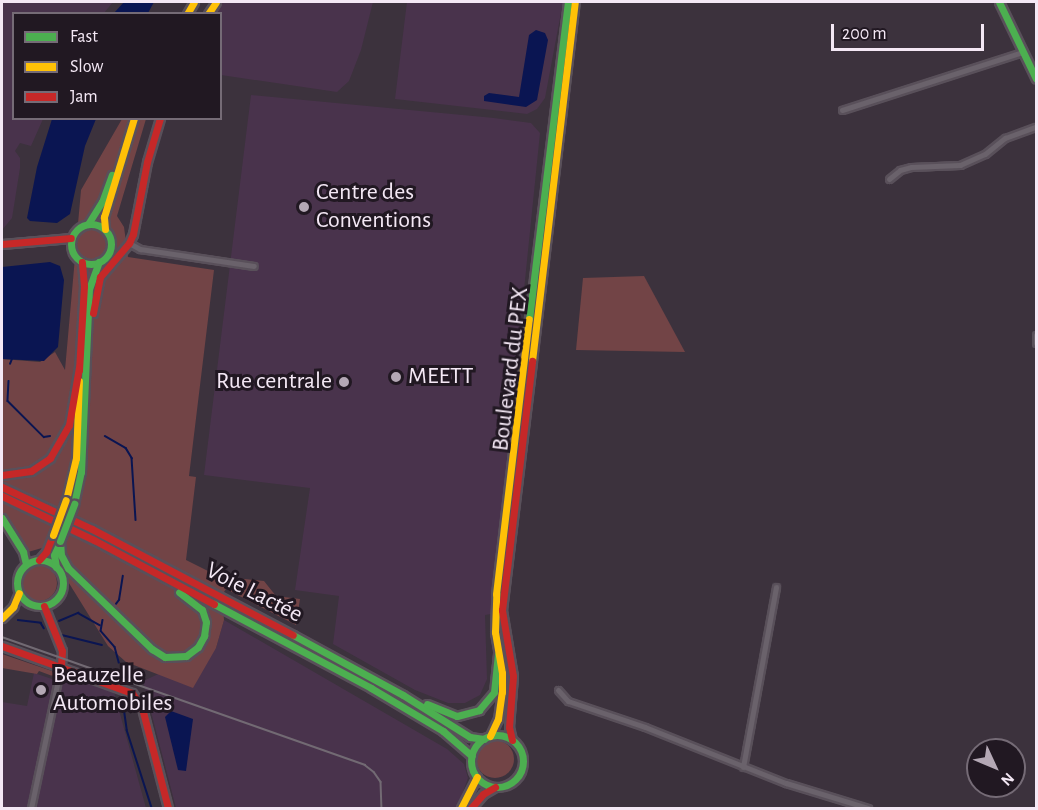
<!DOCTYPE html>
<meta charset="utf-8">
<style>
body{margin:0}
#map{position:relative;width:1038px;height:810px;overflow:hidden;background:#3c323d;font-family:"Alegreya Sans",sans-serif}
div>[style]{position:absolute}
.built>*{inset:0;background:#49334c}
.green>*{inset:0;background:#724446}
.round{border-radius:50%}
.water>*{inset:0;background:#0a1552}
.stream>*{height:1.5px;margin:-0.75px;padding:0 0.75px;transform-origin:0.75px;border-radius:0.75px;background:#0a1552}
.roads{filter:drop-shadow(2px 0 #59505a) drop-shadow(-2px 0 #59505a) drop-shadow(0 2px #59505a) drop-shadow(0 -2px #59505a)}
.street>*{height:5px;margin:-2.5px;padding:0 2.5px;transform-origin:2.5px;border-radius:2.5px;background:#6a626b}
.fast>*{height:7px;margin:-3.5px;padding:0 3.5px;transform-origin:3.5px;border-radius:3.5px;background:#4caf50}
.fast>.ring{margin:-3.5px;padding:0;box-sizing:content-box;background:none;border:7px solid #4caf50;border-radius:50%}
.slow>*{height:7px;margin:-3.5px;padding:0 3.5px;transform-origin:3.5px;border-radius:3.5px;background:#ffc107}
.jam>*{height:7px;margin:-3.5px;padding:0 3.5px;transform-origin:3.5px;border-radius:3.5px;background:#c62828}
.tram>*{height:1.5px;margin:-0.75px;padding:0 0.75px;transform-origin:0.75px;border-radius:0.75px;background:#726a73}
.bridges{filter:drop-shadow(2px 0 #59505a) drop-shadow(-2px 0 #59505a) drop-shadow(0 2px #59505a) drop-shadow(0 -2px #59505a)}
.fast-bridge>*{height:7px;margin:-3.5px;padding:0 3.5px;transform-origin:3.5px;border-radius:3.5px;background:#4caf50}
.slow-bridge>*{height:7px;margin:-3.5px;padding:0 3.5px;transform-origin:3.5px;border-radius:3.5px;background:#ffc107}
.dots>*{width:16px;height:16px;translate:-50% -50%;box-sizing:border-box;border:3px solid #211822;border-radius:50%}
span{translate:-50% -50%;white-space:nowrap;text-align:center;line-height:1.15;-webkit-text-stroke:6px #211822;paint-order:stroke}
.poi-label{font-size:24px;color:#f4e8f5}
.left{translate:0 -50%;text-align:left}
.right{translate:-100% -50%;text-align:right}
.street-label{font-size:24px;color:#f4e8f5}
.frame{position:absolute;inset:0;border:3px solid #f4e8f5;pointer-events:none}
.legend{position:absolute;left:12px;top:12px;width:210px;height:108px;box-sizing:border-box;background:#211822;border:2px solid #756b76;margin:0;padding:8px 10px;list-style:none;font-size:18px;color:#f4e8f5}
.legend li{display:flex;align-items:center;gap:12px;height:30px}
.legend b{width:30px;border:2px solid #756b76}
.north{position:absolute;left:966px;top:738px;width:60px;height:60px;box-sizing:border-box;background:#211822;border:2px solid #756b76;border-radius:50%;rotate:134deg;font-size:16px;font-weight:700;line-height:24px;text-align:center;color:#f4e8f5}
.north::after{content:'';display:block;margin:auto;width:21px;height:27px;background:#b4a8b5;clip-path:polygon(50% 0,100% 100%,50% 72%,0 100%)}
.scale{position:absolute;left:831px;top:24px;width:153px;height:27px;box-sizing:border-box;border:3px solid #f4e8f5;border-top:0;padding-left:8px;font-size:18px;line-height:21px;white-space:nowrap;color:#f4e8f5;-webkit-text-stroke:4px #211822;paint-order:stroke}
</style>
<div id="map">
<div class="built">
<div style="clip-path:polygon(2px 2px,113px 2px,104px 13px,14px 14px,14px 118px,43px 119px,31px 146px,20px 143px,15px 151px,20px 158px,20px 168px,12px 218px,2px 230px)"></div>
<div style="clip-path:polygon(222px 2px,373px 2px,361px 50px,349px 81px,337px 92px,221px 75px,220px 14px,214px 13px)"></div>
<div style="clip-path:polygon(407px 2px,563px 2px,545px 98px,537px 109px,527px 114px,395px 99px)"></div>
<div style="clip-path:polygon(251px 95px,494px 118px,531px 123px,540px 133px,491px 614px,485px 615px,487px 679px,480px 695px,465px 703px,448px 703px,415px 690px,333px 644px,339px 596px,295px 590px,310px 488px,204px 475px)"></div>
<div style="clip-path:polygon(224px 620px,447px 749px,464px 764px,468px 778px,457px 808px,176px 808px,143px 681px,216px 648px)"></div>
<div style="clip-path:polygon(34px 673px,55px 680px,64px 678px,72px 681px,77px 679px,114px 692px,146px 808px,2px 808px,2px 702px,27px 706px)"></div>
</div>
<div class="green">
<div style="clip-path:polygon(122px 119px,146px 119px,117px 216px,124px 227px,128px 257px,214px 270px,189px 476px,196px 477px,186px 560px,218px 576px,264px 581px,276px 596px,300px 599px,296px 625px,226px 589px,222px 595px,224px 620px,216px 648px,193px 688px,126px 662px,108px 646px,67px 580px,57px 561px,57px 554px,42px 548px,28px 552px,2px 513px,2px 478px,9px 478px,31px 466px,17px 471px,2px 473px,2px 359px,40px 362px,55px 352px,65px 370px,81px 190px)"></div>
<div style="clip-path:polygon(644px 276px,685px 352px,576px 350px,583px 278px)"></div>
<div class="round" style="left:21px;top:565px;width:36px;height:36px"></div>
<div style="clip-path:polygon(2px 654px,52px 671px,55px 677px,39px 671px,37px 674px,2px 668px)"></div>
<div class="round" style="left:476px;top:740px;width:38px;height:38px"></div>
</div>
<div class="water">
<div style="clip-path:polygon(124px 2px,154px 2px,148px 13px,114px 13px)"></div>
<div style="clip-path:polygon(536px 30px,545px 33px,548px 40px,537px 100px,526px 107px,484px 101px,484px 96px,489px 93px,519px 97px,529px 35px)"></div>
<div style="clip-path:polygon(52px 119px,96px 119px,85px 146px,70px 214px,57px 223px,30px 221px,27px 218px,37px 167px)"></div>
<div style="clip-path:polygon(50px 262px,60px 266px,64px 280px,58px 347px,44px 361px,2px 359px,2px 267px)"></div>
<div style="clip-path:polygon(171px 711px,193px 719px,186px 771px,178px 770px,165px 717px)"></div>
</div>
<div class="stream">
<div style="left:10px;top:364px;width:5px;rotate:-68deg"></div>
<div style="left:9px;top:381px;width:20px;rotate:93deg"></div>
<div style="left:8px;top:401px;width:51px;rotate:45deg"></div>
<div style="left:44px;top:437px;width:6px;rotate:-9deg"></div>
<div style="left:105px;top:436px;width:24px;rotate:30deg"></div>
<div style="left:126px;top:448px;width:12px;rotate:59deg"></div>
<div style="left:132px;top:458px;width:62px;rotate:86.3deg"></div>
<div style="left:116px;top:604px;width:5px;rotate:-53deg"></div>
<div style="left:119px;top:600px;width:24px;rotate:-81deg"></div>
<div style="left:18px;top:620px;width:23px;rotate:7deg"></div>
<div style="left:41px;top:623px;width:6px;rotate:59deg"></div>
<div style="left:103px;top:620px;width:11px;rotate:100deg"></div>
<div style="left:101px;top:631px;width:21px;rotate:49deg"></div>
<div style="left:115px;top:647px;width:16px;rotate:75deg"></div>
<div style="left:59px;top:621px;width:21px;rotate:-23deg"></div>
<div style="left:78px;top:613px;width:25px;rotate:29deg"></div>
<div style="left:62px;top:635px;width:41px;rotate:14deg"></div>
<div style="left:122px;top:693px;width:37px;rotate:82deg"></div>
<div style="left:127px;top:730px;width:82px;rotate:72.2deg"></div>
</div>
<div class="roads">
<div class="street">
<div style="left:842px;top:110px;width:190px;rotate:-17.8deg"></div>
<div style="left:889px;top:179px;width:14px;rotate:-39deg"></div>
<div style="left:900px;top:170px;width:11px;rotate:-15deg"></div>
<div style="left:911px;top:167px;width:49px;rotate:-2.3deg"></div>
<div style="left:960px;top:165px;width:27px;rotate:-24deg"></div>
<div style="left:985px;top:154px;width:26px;rotate:-39deg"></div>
<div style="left:1005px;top:138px;width:33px;rotate:-20deg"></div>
<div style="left:129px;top:243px;width:13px;rotate:29deg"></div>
<div style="left:140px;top:249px;width:115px;rotate:8.5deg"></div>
<div style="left:1036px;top:335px;width:8px;rotate:90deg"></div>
<div style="left:558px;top:690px;width:15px;rotate:48deg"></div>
<div style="left:568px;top:701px;width:81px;rotate:18.7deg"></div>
<div style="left:645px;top:727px;width:152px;rotate:21.7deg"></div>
<div style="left:786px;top:783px;width:86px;rotate:17deg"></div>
<div style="left:743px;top:767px;width:183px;rotate:-79.6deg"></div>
<div style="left:31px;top:808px;width:145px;rotate:-78.1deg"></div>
</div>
<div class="fast">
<div style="left:999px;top:2px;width:85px;rotate:64.3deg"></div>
<div style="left:88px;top:224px;width:26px;rotate:-58deg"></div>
<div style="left:102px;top:202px;width:29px;rotate:-70deg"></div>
<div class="ring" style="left:71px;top:224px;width:33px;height:33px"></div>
<div style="left:529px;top:319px;width:319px;rotate:-83deg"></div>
<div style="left:74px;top:504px;width:33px;rotate:-78deg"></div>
<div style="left:81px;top:472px;width:183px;rotate:-87.5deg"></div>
<div style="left:89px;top:289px;width:29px;rotate:-70deg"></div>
<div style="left:2px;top:518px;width:40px;rotate:58deg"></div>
<div style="left:23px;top:552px;width:12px;rotate:76deg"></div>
<div style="left:60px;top:541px;width:14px;rotate:86deg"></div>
<div style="left:61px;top:555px;width:15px;rotate:62deg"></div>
<div style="left:68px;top:568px;width:117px;rotate:44deg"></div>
<div style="left:152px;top:649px;width:15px;rotate:32deg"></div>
<div style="left:165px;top:657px;width:21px;rotate:-3deg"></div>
<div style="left:186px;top:656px;width:15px;rotate:-37deg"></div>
<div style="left:198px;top:647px;width:13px;rotate:-61deg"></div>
<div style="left:204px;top:636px;width:14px;rotate:-82deg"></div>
<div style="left:206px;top:622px;width:13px;rotate:-108deg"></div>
<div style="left:202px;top:610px;width:29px;rotate:-142deg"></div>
<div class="ring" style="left:17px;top:560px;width:39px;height:39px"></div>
<div style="left:56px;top:567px;width:12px;rotate:-99deg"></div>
<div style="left:54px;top:555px;width:14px;rotate:-65deg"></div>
<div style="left:214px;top:604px;width:178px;rotate:28.1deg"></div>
<div style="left:371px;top:688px;width:84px;rotate:30.8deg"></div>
<div style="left:443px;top:731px;width:38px;rotate:41deg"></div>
<div style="left:293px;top:635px;width:125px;rotate:28.6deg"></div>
<div style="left:403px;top:695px;width:79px;rotate:32.1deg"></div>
<div style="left:470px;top:737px;width:14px;rotate:8deg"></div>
<div style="left:427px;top:704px;width:32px;rotate:22deg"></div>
<div style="left:457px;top:716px;width:23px;rotate:-15deg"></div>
<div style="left:479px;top:710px;width:23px;rotate:-50deg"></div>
<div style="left:494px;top:692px;width:38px;rotate:-84deg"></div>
<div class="ring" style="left:471px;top:735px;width:45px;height:45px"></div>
</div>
<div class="slow">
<div style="left:187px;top:14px;width:14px;rotate:-60deg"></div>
<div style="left:208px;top:14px;width:14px;rotate:-56deg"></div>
<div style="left:105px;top:229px;width:12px;rotate:-95deg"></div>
<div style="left:104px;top:217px;width:103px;rotate:-73.1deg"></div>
<div style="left:532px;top:361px;width:362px;rotate:-83.2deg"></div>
<div style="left:66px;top:500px;width:43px;rotate:-76.6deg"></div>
<div style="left:76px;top:458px;width:77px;rotate:-87.8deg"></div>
<div style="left:2px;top:618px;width:16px;rotate:-45deg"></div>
<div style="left:13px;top:607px;width:15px;rotate:-67deg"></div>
<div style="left:490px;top:736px;width:19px;rotate:-65deg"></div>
<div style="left:498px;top:719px;width:27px;rotate:-82deg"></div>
<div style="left:502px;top:692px;width:19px;rotate:-90deg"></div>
<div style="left:502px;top:673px;width:42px;rotate:-99.7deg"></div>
<div style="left:495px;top:632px;width:38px;rotate:-88deg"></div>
<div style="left:496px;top:594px;width:277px;rotate:-83.2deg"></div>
<div style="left:461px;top:808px;width:35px;rotate:-63deg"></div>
</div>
<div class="jam">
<div style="left:2px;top:244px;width:69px;rotate:-5deg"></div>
<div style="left:93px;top:313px;width:37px;rotate:-79deg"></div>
<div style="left:100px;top:277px;width:45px;rotate:-49.5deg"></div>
<div style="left:129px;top:243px;width:10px;rotate:-66deg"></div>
<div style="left:133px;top:234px;width:73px;rotate:-79deg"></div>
<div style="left:147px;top:162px;width:46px;rotate:-73.5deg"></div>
<div style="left:79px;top:370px;width:84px;rotate:-86.6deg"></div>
<div style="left:84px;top:286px;width:24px;rotate:-95deg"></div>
<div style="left:2px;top:475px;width:29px;rotate:-8deg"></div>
<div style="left:31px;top:471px;width:23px;rotate:-34deg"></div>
<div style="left:50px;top:458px;width:38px;rotate:-60deg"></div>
<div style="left:69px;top:425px;width:59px;rotate:-80.2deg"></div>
<div style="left:2px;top:487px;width:99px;rotate:25deg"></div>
<div style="left:92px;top:529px;width:227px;rotate:27.8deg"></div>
<div style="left:2px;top:496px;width:102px;rotate:25.6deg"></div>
<div style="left:94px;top:540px;width:136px;rotate:28.1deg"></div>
<div style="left:39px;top:560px;width:11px;rotate:-49deg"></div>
<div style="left:46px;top:552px;width:18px;rotate:-68deg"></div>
<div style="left:44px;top:606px;width:48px;rotate:68.2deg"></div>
<div style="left:62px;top:651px;width:15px;rotate:94deg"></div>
<div style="left:2px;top:646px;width:138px;rotate:19.9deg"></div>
<div style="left:132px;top:693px;width:18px;rotate:56deg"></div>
<div style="left:142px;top:708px;width:103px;rotate:75.4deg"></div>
<div style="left:512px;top:740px;width:13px;rotate:-103deg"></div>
<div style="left:509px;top:727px;width:51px;rotate:-85.5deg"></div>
<div style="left:513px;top:676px;width:67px;rotate:-99.5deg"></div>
<div style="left:502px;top:610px;width:251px;rotate:-83.1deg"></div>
<div style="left:471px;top:808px;width:18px;rotate:-49deg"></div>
<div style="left:483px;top:794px;width:14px;rotate:-30deg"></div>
</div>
</div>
<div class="tram">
<div style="left:2px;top:637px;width:385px;rotate:19.4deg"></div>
<div style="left:365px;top:765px;width:11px;rotate:38deg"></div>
<div style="left:374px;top:772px;width:12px;rotate:55deg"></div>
<div style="left:381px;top:782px;width:26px;rotate:88deg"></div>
</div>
<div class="bridges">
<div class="fast-bridge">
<div style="left:60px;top:541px;width:40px;rotate:-69deg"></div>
</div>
<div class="slow-bridge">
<div style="left:53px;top:535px;width:37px;rotate:-70deg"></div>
</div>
</div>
<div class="dots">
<div style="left:304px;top:207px;background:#b4a8b5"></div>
<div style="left:396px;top:377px;background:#b4a8b5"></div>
<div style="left:344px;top:382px;background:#b4a8b5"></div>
<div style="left:41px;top:690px;background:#b4a8b5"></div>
</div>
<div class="poi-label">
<span class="left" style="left:316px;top:207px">Centre des<br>Conventions</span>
<span class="left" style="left:408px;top:377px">MEETT</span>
<span class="right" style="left:332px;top:382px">Rue centrale</span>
<span class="left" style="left:53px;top:690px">Beauzelle<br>Automobiles</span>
</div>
<div class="street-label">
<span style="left:511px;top:369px;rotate:-83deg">Boulevard du PEX</span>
<span style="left:254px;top:593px;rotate:27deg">Voie Lactée</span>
</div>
<div class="frame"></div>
<ul class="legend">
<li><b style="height:8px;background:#4caf50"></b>Fast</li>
<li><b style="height:8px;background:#ffc107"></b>Slow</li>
<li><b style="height:8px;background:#c62828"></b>Jam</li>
</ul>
<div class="north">N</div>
<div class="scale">200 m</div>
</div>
